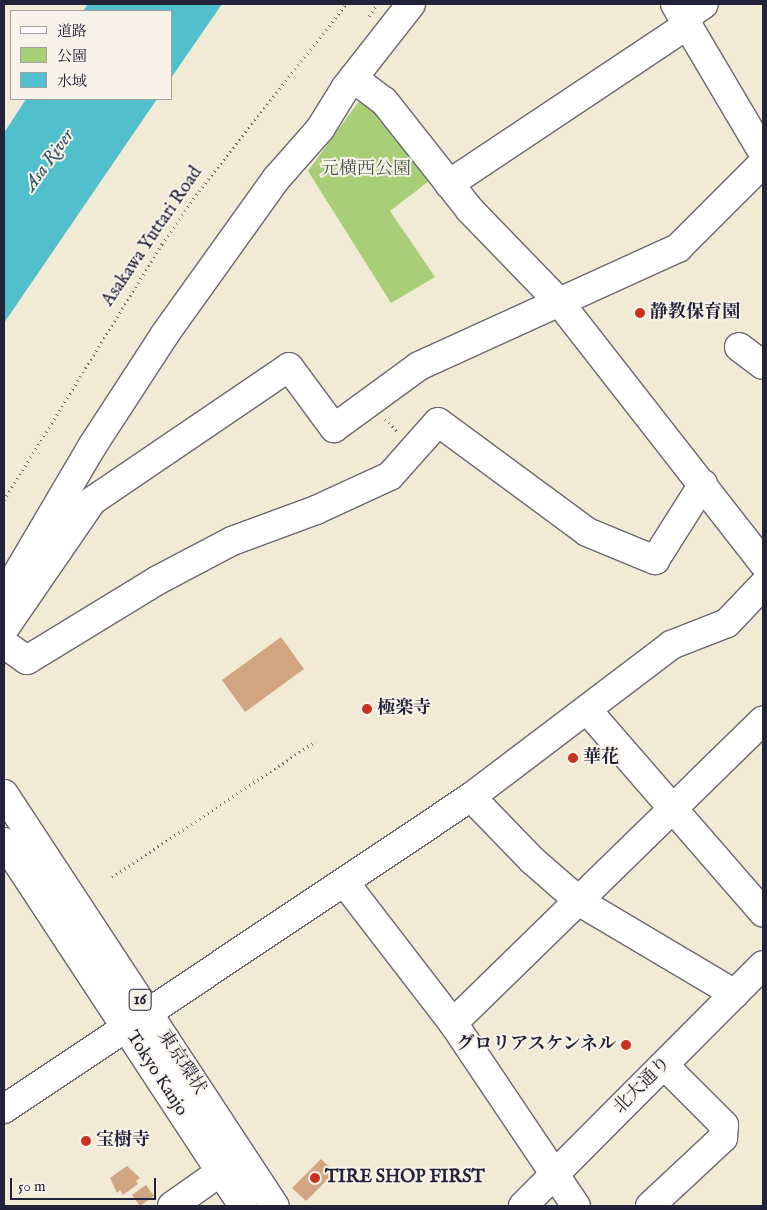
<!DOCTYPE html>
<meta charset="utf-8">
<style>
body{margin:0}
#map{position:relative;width:767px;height:1210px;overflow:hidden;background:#f1ead5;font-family:"IM FELL English","Noto Serif JP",serif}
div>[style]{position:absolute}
.green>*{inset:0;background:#a9ce78}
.water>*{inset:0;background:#52bfcc}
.building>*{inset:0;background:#d2a582}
.path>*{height:3px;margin-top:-1.5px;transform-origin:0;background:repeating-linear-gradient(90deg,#6a6871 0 1px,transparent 0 5px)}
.roads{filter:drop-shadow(1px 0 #6a6871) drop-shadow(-1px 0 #6a6871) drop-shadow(0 1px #6a6871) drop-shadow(0 -1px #6a6871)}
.minor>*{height:28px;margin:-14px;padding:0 14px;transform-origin:14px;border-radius:14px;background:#fff}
.highway>*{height:28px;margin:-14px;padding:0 14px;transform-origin:14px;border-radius:14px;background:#fff}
.dots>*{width:14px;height:14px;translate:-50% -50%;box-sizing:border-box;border:2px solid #f7f3e8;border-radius:50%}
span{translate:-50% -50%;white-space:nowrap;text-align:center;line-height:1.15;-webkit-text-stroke:4px #f7f3e8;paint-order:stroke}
.shield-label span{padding:1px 4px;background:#f7f3e8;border:1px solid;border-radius:4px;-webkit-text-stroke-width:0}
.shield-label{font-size:16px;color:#22223b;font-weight:700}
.park-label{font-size:18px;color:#4a564d}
.street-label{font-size:18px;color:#22223b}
.poi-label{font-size:18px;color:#22223b;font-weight:700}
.left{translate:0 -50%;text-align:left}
.right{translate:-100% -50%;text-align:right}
.water-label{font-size:19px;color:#33596e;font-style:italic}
.frame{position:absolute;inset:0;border:5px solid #22223b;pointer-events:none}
.legend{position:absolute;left:10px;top:10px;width:162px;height:90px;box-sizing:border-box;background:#f7f3e8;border:1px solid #a29fa3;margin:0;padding:6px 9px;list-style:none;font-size:15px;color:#22223b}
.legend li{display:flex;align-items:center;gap:10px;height:25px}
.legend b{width:25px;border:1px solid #a29fa3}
.scale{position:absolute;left:10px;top:1178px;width:146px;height:22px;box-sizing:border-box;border:2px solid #22223b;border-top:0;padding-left:6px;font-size:15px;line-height:18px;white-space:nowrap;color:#22223b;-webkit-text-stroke:4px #f7f3e8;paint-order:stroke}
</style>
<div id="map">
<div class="green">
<div style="clip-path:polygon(362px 97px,382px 112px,429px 181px,390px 211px,435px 277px,391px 303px,308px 171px)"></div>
</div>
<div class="water">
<div style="clip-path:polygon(88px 4px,222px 4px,171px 78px,171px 11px,83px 11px)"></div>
<div style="clip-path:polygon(26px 99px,157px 99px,4px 323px,4px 133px)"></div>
</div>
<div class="building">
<div style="clip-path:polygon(281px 637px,304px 669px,245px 712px,222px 680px)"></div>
<div style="clip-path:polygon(321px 1159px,335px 1172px,306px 1201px,292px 1188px)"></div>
<div style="clip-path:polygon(127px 1166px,140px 1178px,136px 1181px,138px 1184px,123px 1195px,120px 1190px,117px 1193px,110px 1178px)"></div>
<div style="clip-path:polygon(146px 1185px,154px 1196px,140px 1206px,132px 1195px)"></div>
</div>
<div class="path">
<div style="left:369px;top:16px;width:14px;rotate:-56deg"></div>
<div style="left:385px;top:419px;width:18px;rotate:45deg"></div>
<div style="left:4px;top:500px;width:301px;rotate:-58.3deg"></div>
<div style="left:162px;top:244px;width:65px;rotate:-55.1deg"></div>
<div style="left:199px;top:191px;width:238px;rotate:-51.8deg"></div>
<div style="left:112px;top:877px;width:245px;rotate:-33.7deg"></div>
</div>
<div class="roads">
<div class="minor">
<div style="left:675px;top:4px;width:173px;rotate:59.4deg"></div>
<div style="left:684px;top:18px;width:24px;rotate:-35deg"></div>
<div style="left:353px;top:78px;width:39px;rotate:37deg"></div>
<div style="left:384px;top:101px;width:139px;rotate:51.7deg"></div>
<div style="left:470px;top:210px;width:129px;rotate:45.9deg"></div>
<div style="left:560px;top:303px;width:330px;rotate:52deg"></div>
<div style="left:449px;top:184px;width:288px;rotate:-33.7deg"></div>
<div style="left:739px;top:347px;width:30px;rotate:37deg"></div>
<div style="left:4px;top:596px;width:175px;rotate:-59.5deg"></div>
<div style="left:93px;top:445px;width:132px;rotate:-57deg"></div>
<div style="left:165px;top:334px;width:191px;rotate:-54.4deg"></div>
<div style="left:276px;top:179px;width:67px;rotate:-48.7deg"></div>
<div style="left:320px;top:129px;width:49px;rotate:-58.2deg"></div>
<div style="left:346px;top:87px;width:105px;rotate:-51.9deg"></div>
<div style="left:4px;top:629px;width:155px;rotate:-55.5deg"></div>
<div style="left:92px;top:501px;width:238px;rotate:-34.2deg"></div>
<div style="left:289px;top:367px;width:76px;rotate:53.6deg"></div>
<div style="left:334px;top:428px;width:105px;rotate:-36.1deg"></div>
<div style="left:419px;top:366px;width:285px;rotate:-24.5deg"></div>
<div style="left:678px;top:248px;width:120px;rotate:-45deg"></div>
<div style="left:4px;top:644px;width:28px;rotate:35deg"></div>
<div style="left:27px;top:660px;width:153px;rotate:-31.4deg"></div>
<div style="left:158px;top:580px;width:84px;rotate:-27.8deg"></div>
<div style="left:232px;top:541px;width:90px;rotate:-20.3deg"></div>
<div style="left:316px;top:510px;width:81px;rotate:-24.7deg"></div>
<div style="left:390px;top:476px;width:72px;rotate:-48.4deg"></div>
<div style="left:438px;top:422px;width:185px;rotate:36.4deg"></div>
<div style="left:587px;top:532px;width:74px;rotate:22.4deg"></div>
<div style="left:655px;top:560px;width:90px;rotate:-57.7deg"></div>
<div style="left:588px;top:711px;width:267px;rotate:49deg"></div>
<div style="left:471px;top:797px;width:88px;rotate:45.9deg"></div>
<div style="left:532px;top:860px;width:64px;rotate:41.2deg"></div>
<div style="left:580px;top:902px;width:180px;rotate:30.7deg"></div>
<div style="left:345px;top:883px;width:177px;rotate:52.4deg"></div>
<div style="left:453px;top:1023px;width:220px;rotate:56.1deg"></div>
<div style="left:453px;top:1023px;width:433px;rotate:-44.3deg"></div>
<div style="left:4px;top:1109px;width:562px;rotate:-33.75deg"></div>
<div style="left:471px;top:797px;width:251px;rotate:-37.2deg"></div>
<div style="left:671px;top:645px;width:60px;rotate:-21.4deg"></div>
<div style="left:727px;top:623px;width:52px;rotate:-46.5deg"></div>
<div style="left:172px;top:1206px;width:83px;rotate:-35.2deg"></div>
<div style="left:523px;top:1206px;width:340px;rotate:-45.1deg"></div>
<div style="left:650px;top:1206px;width:100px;rotate:-43deg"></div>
<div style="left:723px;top:1138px;width:13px;rotate:-86deg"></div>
<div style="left:724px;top:1125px;width:85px;rotate:-135deg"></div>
</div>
<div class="highway">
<div style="left:4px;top:794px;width:493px;rotate:56.7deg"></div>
<div style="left:4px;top:842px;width:435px;rotate:56.7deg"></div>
</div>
</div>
<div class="dots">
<div style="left:640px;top:313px;background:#c8321e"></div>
<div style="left:367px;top:709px;background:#c8321e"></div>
<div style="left:573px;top:758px;background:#c8321e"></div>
<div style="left:626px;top:1045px;background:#c8321e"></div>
<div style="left:86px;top:1141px;background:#c8321e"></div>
<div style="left:315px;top:1178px;background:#c8321e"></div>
</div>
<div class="shield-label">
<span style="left:140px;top:1000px">16</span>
</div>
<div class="park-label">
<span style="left:366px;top:170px">元横西公園</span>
</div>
<div class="street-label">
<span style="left:153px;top:237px;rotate:-56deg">Asakawa Yuttari Road</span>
<span style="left:181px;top:1063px;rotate:57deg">東京環状</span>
<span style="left:156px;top:1074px;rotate:57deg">Tokyo Kanjo</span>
<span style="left:643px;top:1086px;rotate:-45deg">北大通り</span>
</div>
<div class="poi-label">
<span class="left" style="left:650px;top:313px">静教保育園</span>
<span class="left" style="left:377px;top:709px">極楽寺</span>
<span class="left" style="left:583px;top:758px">華花</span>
<span class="right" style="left:616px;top:1045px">グロリアスケンネル</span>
<span class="left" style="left:96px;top:1141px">宝樹寺</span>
<span class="left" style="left:325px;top:1178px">TIRE SHOP FIRST</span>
</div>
<div class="water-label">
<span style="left:50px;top:161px;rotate:-54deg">Asa River</span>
</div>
<div class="frame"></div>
<ul class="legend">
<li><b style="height:6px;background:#fff"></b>道路</li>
<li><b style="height:14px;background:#a9ce78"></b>公園</li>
<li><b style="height:14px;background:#52bfcc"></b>水域</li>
</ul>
<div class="scale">50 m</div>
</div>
